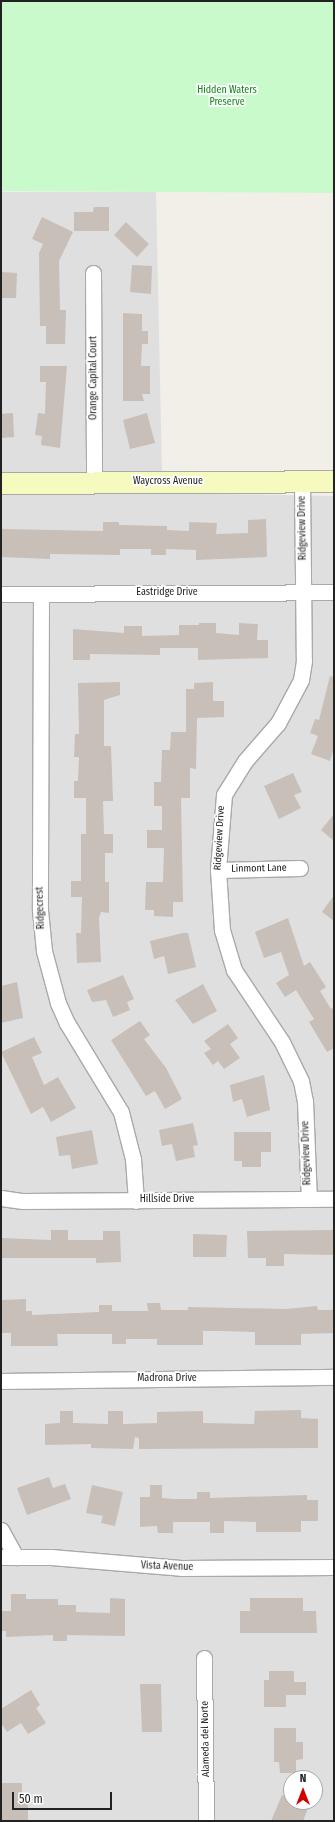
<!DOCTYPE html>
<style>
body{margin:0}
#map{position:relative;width:335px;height:1822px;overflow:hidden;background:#f2efe9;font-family:"Fira Sans Condensed",sans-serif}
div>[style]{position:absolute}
.residential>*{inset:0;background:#e0dfdf}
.park>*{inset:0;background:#c8facc}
.building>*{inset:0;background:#c7bfb8}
.roads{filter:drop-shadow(1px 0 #a9a9a9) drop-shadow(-1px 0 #a9a9a9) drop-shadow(0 1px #a9a9a9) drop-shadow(0 -1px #a9a9a9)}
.street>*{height:15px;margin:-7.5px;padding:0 7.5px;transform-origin:7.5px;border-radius:7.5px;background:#fff}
.secondary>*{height:21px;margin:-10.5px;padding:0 10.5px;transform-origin:10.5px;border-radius:10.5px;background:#f7fabf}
span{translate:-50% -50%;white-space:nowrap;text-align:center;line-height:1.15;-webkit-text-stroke:3.5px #fff;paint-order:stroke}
.park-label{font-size:10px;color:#0c8416}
.street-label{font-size:10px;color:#222}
.frame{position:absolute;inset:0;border:2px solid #222;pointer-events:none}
.north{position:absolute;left:283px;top:1770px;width:40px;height:40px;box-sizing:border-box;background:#fff;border:1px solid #a7a7a7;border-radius:50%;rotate:0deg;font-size:11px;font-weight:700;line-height:16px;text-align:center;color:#222}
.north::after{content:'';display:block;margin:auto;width:14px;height:18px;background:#d40000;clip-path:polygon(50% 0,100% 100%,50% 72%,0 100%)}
.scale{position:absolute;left:12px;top:1792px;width:100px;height:18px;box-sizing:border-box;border:2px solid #222;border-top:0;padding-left:5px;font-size:12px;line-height:14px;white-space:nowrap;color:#222;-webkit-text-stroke:3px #fff;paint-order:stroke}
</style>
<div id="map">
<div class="residential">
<div style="clip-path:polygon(1px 192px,156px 192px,162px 474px,1px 475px)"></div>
<div style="clip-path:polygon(evenodd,163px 489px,163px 493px,334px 496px,334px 1821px,1px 1821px,1px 490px,163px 489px,291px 1778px,315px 1778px,315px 1802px,291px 1802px,291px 1778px)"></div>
</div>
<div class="park">
<div style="clip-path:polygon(1px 1px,334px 1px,334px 193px,1px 191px)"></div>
</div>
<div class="building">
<div style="clip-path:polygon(94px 207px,109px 207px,109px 231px,74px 231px,74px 212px,93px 212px)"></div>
<div style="clip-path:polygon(42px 217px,73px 232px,59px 261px,60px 310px,66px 310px,65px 344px,46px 344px,46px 326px,40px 326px,39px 253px,43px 244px,32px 239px)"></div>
<div style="clip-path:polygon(126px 222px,149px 244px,137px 257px,114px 235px)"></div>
<div style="clip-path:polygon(132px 265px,152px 266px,151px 294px,130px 292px)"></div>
<div style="clip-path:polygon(1px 272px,17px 273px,16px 298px,1px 298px)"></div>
<div style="clip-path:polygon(123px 313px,142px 314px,142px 331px,148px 331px,148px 344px,142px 344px,141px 366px,150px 366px,150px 394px,142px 394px,144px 401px,123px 401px)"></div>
<div style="clip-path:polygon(40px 366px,67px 366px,60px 448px,41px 445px,42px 436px,35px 435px,38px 413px,45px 414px,46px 382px,40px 382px)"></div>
<div style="clip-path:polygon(13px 413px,14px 437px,1px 438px,1px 414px)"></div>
<div style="clip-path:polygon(147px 413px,155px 443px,130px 449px,123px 420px)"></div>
<div style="clip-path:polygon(266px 519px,267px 557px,196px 560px,196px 550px,166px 549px,166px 555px,151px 555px,151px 549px,120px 549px,120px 555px,50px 554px,50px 559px,1px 557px,1px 529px,103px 531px,103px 522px,119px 522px,119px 525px,167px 526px,167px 530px,189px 531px,189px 522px,217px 523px,216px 534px,248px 533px,248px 520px)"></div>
<div style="clip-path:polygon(199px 623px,216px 623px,216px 633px,239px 635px,239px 623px,258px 624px,257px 640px,268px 640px,268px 658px,198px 660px,198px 648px,160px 648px,160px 655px,90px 654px,90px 660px,73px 660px,73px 629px,124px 633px,124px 626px,142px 626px,142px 636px,179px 635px,179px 625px,199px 625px)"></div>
<div style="clip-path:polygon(330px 676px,334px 677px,334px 748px,330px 761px,311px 754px,318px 736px,310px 733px,315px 719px,319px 720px)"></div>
<div style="clip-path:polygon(120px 682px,120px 695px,104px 700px,104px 746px,111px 746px,113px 801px,103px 801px,104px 834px,113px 834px,113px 853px,105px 853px,105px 882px,109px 882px,109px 913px,101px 912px,99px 918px,101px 962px,77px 963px,76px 933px,81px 933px,82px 897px,71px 897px,71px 881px,81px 881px,81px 834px,86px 834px,86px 798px,74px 798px,74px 781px,78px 781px,79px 757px,74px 757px,75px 734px,79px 734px,78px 683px)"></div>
<div style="clip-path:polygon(213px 682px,213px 701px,224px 701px,224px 717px,197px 718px,196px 769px,190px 768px,190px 798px,181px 798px,183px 902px,173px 902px,173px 917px,154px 916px,154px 910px,145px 910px,146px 882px,163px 882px,164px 848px,147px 848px,147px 830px,162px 830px,162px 806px,154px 806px,154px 782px,161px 782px,162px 750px,170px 750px,171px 732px,186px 732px,186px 689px,194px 689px,194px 683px)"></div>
<div style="clip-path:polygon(293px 773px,302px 792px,294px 795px,301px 808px,279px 819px,264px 786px)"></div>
<div style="clip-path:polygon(334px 814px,334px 841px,321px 830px)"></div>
<div style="clip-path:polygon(334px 895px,334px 921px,322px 912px)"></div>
<div style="clip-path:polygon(288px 918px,304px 966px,310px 962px,326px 987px,320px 991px,331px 1009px,334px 1007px,334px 1048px,327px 1052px,309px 1022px,314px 1019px,296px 990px,285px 997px,276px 983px,289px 975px,281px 952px,264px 958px,255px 932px)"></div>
<div style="clip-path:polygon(183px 933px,188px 933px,196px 967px,168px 974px,164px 956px,154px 959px,150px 941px)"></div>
<div style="clip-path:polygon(123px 975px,134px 999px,127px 1002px,130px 1010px,113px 1017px,106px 1000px,92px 1002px,87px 990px)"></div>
<div style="clip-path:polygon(17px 982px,23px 1018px,1px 1023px,1px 986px)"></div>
<div style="clip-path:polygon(203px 984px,217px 1011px,193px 1024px,175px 1000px)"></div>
<div style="clip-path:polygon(140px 1021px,150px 1035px,144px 1039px,166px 1068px,182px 1099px,165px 1109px,155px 1091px,146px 1096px,111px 1040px)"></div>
<div style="clip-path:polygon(228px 1024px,238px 1038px,230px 1044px,240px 1058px,224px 1069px,218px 1061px,213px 1065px,204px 1053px,211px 1049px,204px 1041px)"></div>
<div style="clip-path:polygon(34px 1037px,42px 1053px,32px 1057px,44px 1085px,58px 1077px,76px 1108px,51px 1122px,43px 1107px,31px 1114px,1px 1052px)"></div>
<div style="clip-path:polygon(264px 1075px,270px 1110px,247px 1117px,242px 1099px,233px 1102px,230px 1085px)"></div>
<div style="clip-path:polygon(193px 1123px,198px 1145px,193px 1146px,195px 1157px,176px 1161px,172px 1144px,162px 1146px,159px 1130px)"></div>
<div style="clip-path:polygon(92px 1130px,98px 1164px,72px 1169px,70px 1155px,59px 1156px,56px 1137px)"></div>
<div style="clip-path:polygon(234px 1132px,271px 1132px,271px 1152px,261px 1152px,261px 1167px,242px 1167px,242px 1161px,234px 1161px)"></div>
<div style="clip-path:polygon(51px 1230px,68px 1230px,68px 1240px,103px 1240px,103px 1231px,120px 1231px,121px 1262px,96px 1263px,96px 1258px,1px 1258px,1px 1238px,51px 1240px)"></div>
<div style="clip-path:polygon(334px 1230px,334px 1255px,284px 1254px,284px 1266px,266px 1266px,266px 1258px,248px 1258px,247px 1231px)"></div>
<div style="clip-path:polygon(193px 1234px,227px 1235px,226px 1257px,193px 1257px)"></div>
<div style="clip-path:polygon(26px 1299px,26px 1311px,32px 1311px,32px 1315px,99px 1312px,99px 1305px,112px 1305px,112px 1311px,148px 1311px,147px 1303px,160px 1303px,161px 1310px,188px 1310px,188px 1307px,286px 1309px,317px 1306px,318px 1310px,334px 1310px,334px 1333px,301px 1334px,301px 1345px,255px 1345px,255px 1332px,220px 1331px,203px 1331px,203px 1345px,157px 1345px,157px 1339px,126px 1339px,126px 1344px,112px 1344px,112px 1334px,57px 1334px,58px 1346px,11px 1346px,11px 1333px,1px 1333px,1px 1300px)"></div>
<div style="clip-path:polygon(301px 1410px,301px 1418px,318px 1419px,318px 1448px,139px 1449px,139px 1438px,135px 1437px,133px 1449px,91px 1448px,91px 1444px,45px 1445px,45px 1424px,60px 1423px,60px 1411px,73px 1411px,73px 1423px,108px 1424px,108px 1411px,123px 1411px,123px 1424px,157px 1423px,157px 1412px,203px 1411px,203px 1423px,254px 1424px,255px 1411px)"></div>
<div style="clip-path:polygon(49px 1477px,53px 1488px,65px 1484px,71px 1499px,27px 1515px,17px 1488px)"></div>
<div style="clip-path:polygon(92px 1485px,123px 1492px,115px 1526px,101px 1523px,103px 1516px,86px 1513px)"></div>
<div style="clip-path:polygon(150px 1485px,162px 1485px,162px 1498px,173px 1499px,197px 1499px,197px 1492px,210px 1492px,210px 1498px,307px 1495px,307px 1500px,318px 1500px,318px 1521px,301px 1521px,301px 1532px,256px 1532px,256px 1522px,224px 1521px,224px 1533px,210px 1533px,210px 1522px,173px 1522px,173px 1533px,158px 1533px,157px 1526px,140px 1527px,140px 1497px,150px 1497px)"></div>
<div style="clip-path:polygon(11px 1594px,26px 1594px,26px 1599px,58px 1599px,58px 1605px,76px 1605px,76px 1612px,110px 1613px,110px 1598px,125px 1599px,125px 1636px,67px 1635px,67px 1641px,53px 1641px,53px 1635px,6px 1637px,6px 1631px,1px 1631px,1px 1611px,11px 1611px)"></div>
<div style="clip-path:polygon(250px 1598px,303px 1598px,303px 1611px,316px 1611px,317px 1633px,240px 1633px,240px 1611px,250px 1611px)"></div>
<div style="clip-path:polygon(269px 1671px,294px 1671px,294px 1682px,306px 1682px,306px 1695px,286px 1695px,286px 1707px,264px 1707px,264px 1680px,269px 1680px)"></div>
<div style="clip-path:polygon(140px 1684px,161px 1684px,162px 1732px,142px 1732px)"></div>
<div style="clip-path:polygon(31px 1690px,40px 1705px,36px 1708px,46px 1723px,28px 1734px,21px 1723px,7px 1732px,1px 1723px,1px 1709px)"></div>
<div style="clip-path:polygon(274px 1728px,296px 1728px,296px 1742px,303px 1742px,303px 1759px,296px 1760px,296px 1773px,280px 1773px,279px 1762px,274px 1762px)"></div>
<div style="clip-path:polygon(1px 1783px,22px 1783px,22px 1801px,28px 1801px,28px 1821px,2px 1821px)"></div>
<div style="clip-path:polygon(282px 1795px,291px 1799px,291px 1802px,309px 1806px,303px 1821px,271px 1821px)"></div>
</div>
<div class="roads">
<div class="street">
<div style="left:93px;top:273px;width:209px;rotate:89.7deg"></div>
<div style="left:302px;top:481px;width:180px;rotate:89.4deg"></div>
<div style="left:304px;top:661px;width:19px;rotate:99deg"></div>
<div style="left:301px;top:680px;width:49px;rotate:118.1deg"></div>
<div style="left:278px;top:723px;width:50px;rotate:131deg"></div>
<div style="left:245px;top:761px;width:40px;rotate:122deg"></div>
<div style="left:224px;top:795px;width:75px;rotate:94.6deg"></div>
<div style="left:218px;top:870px;width:60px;rotate:86.2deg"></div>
<div style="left:222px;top:930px;width:42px;rotate:73.3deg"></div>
<div style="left:234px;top:970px;width:87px;rotate:56.3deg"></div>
<div style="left:282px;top:1042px;width:43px;rotate:64deg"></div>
<div style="left:301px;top:1081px;width:20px;rotate:79deg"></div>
<div style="left:305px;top:1101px;width:98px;rotate:87.7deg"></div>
<div style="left:1px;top:594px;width:333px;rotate:-0.3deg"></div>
<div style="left:41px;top:594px;width:316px;rotate:90.2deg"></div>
<div style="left:40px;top:910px;width:41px;rotate:84.4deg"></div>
<div style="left:44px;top:951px;width:54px;rotate:74.9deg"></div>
<div style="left:58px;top:1003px;width:22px;rotate:66deg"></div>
<div style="left:67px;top:1023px;width:104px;rotate:58.8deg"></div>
<div style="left:121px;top:1112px;width:49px;rotate:75.7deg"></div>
<div style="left:133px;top:1159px;width:42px;rotate:85.9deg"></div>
<div style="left:218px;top:870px;width:82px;rotate:-1.4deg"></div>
<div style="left:1px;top:1198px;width:22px;rotate:8deg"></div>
<div style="left:23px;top:1201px;width:311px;rotate:-0.4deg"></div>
<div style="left:1px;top:1381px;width:333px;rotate:-0.7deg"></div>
<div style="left:1px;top:1530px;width:31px;rotate:61deg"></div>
<div style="left:1px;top:1557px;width:50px"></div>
<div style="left:51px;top:1557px;width:130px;rotate:4.8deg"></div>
<div style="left:181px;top:1568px;width:153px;rotate:-0.4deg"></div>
<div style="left:204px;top:1658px;width:163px;rotate:89.3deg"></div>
</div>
<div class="secondary">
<div style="left:1px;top:483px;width:333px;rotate:-0.3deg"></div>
</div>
</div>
<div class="park-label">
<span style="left:227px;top:96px">Hidden Waters<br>Preserve</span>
</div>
<div class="street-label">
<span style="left:94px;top:378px;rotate:-90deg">Orange Capital Court</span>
<span style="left:168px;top:482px">Waycross Avenue</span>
<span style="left:303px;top:528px;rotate:-91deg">Ridgeview Drive</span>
<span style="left:167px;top:593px">Eastridge Drive</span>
<span style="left:220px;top:838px;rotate:-87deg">Ridgeview Drive</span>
<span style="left:259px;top:869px;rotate:-1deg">Linmont Lane</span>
<span style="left:41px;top:908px;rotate:-92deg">Ridgecrest</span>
<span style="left:307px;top:1153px;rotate:-92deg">Ridgeview Drive</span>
<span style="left:167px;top:1200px">Hillside Drive</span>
<span style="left:167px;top:1379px">Madrona Drive</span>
<span style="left:167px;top:1567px;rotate:2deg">Vista Avenue</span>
<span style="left:206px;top:1739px;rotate:-91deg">Alameda del Norte</span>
</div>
<div class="frame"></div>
<div class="north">N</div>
<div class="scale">50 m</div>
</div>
